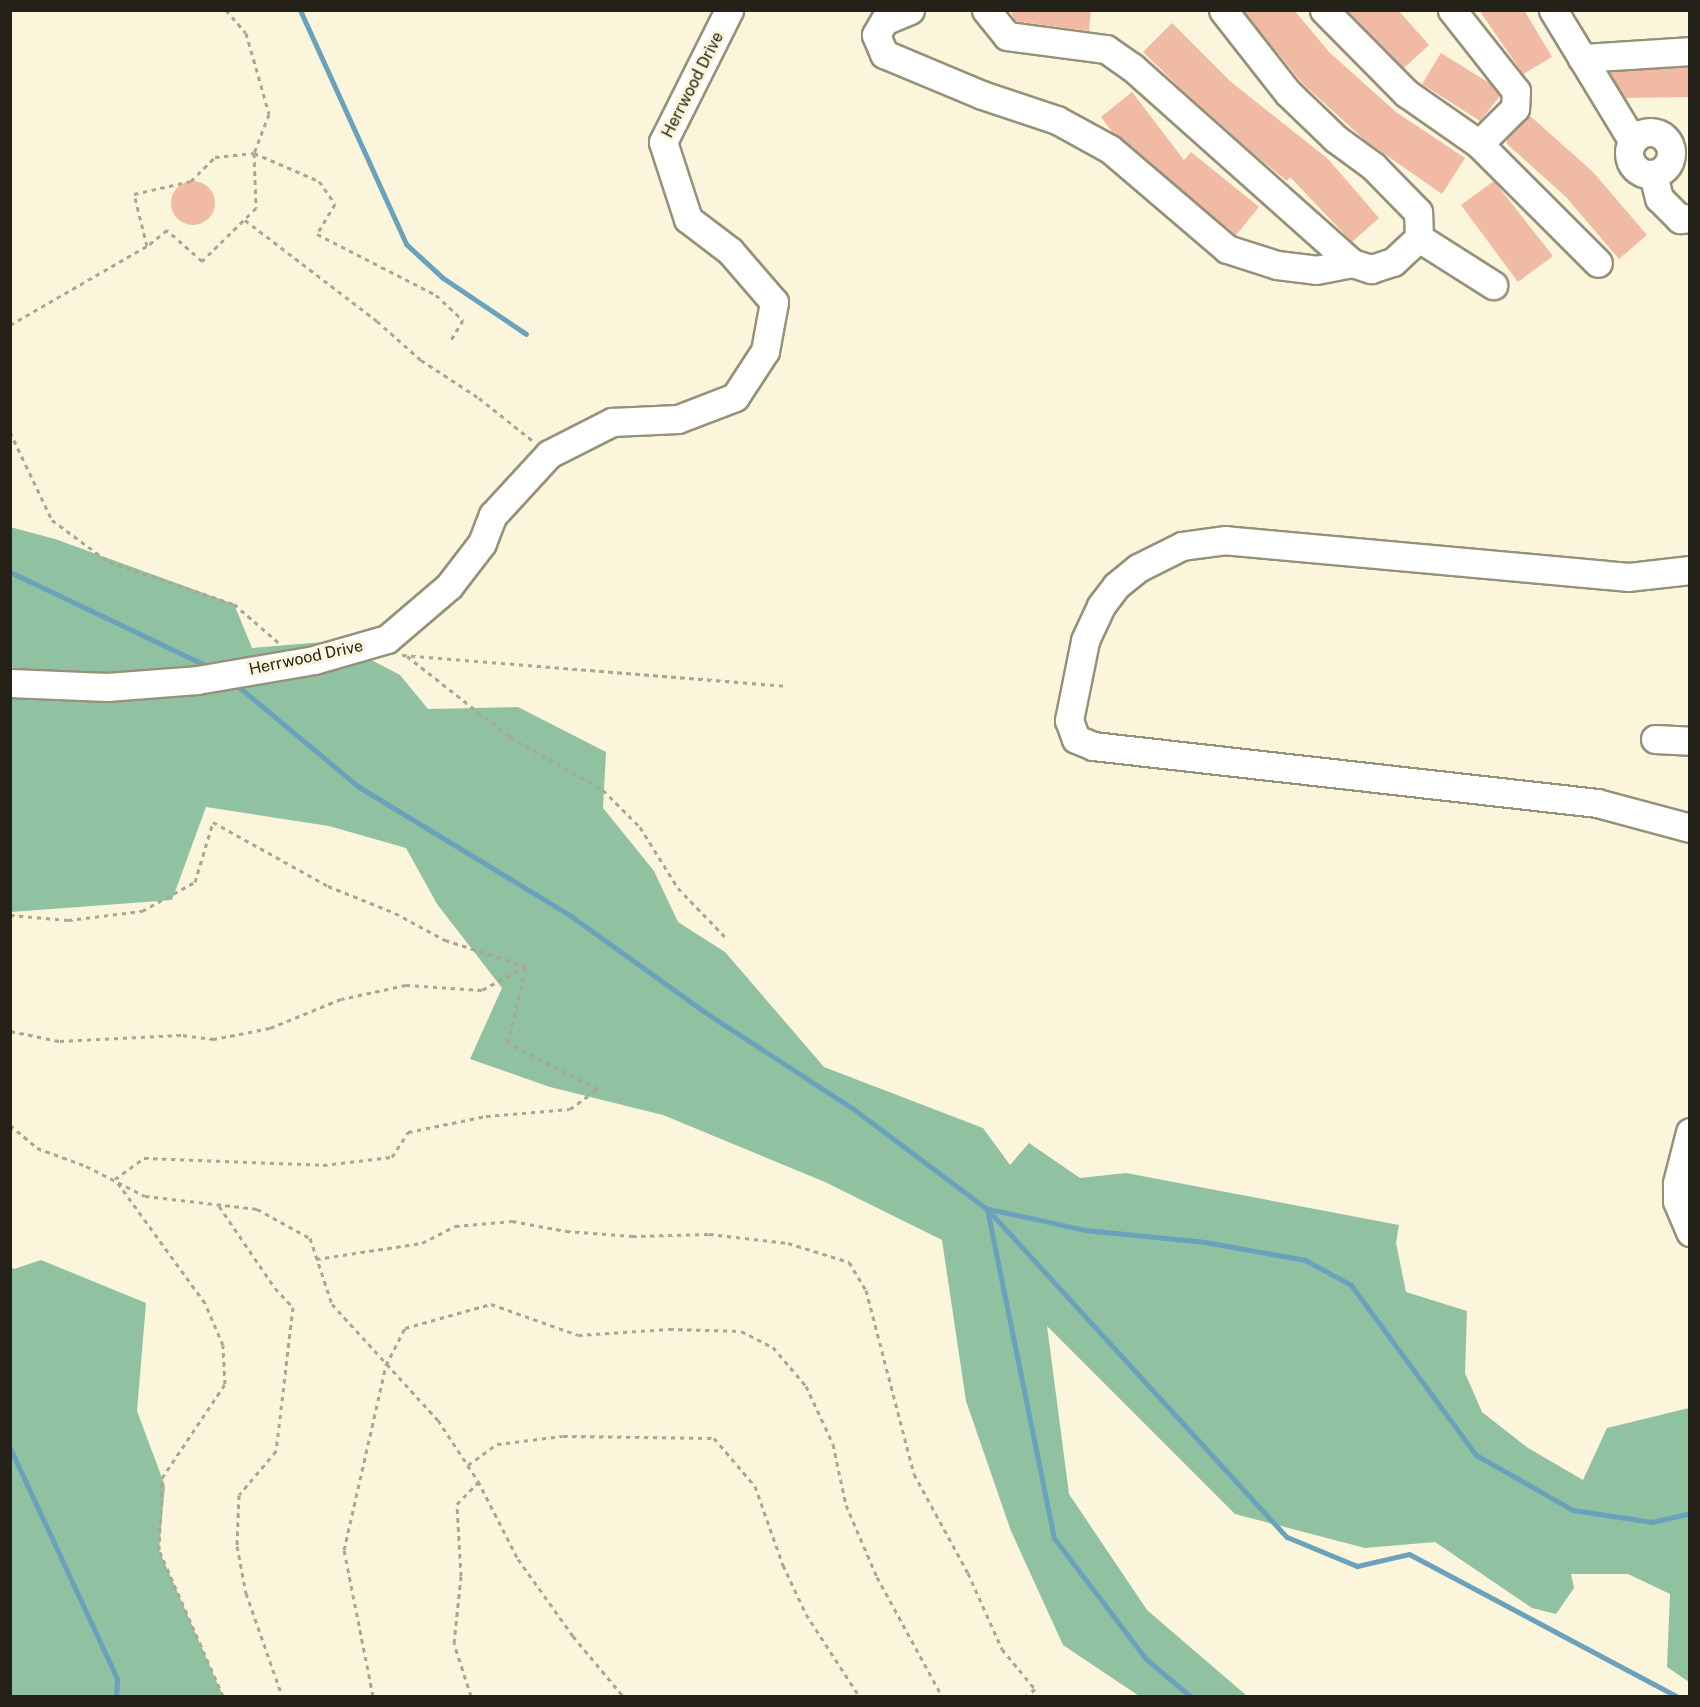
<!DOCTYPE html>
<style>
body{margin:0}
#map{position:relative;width:1700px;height:1707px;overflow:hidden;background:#faf5db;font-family:"Public Sans",sans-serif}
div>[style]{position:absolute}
.forest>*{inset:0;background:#90c2a1}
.stream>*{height:5px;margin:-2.5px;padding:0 2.5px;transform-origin:2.5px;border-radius:2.5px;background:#6aa2bc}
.building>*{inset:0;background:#f1baa4}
.round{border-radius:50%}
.path>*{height:3px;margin-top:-1.5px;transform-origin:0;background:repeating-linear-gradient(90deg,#aaa692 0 4.5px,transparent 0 9px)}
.roads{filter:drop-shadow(2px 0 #969179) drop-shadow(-2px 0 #969179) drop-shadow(0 2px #969179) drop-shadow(0 -2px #969179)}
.minor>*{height:27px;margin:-13.5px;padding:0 13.5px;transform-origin:13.5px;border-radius:13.5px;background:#fff}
.minor>.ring{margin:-13.5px;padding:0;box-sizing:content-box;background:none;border:27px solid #fff;border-radius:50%}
span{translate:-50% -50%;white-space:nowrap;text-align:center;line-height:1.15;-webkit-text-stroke:6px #faf5db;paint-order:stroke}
.street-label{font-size:16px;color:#232118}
.frame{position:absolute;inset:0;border:12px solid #232118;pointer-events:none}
</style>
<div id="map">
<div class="forest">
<div style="clip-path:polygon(10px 527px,55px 539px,234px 604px,252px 648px,335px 641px,400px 675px,428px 709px,518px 707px,606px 752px,603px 808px,654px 871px,678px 922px,725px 952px,824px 1067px,983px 1128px,1010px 1165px,1029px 1143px,1080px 1178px,1126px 1173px,1399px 1225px,1396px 1243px,1406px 1292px,1467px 1311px,1465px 1373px,1482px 1412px,1528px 1448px,1583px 1480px,1607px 1428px,1689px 1408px,1689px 1682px,1667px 1667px,1670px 1594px,1628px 1574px,1571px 1574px,1574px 1588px,1556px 1614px,1532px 1608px,1435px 1542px,1365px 1548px,1235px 1514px,1047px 1326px,1069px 1494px,1147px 1610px,1247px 1696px,1139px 1696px,1063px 1645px,1011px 1531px,966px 1401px,942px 1240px,825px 1182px,663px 1115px,550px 1087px,470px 1059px,502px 988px,437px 904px,406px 848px,329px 826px,206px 807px,172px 900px,11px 912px,11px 682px,27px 672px,11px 667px)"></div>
<div style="clip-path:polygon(41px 1260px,146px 1303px,137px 1411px,165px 1486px,159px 1550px,223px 1696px,11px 1696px,11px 1267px,14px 1269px)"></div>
</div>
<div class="stream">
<div style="left:300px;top:10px;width:257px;rotate:65.6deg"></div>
<div style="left:406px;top:244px;width:50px;rotate:42.6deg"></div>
<div style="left:443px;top:278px;width:100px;rotate:34deg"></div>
<div style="left:10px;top:572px;width:223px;rotate:25.5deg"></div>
<div style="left:234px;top:683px;width:163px;rotate:39.8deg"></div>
<div style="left:359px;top:787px;width:248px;rotate:31.3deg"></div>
<div style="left:571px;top:916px;width:163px;rotate:35.7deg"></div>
<div style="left:703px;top:1011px;width:178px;rotate:33.1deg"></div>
<div style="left:852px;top:1108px;width:169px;rotate:36.8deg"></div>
<div style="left:987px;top:1209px;width:336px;rotate:78.5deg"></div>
<div style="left:1054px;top:1538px;width:152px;rotate:52.8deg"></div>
<div style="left:1146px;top:1659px;width:57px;rotate:40.1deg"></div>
<div style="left:989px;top:1209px;width:98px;rotate:12.3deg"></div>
<div style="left:1085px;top:1230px;width:121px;rotate:5.7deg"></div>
<div style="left:1205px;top:1242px;width:102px;rotate:10.2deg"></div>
<div style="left:1305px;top:1260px;width:52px;rotate:28.5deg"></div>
<div style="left:1351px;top:1285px;width:211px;rotate:53.7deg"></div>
<div style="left:1476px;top:1455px;width:112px;rotate:29.6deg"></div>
<div style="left:1573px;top:1510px;width:80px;rotate:8.6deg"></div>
<div style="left:1652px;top:1522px;width:39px;rotate:-13deg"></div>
<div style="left:988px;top:1210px;width:443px;rotate:47.6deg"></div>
<div style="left:1287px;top:1537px;width:76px;rotate:22.5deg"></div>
<div style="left:1357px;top:1566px;width:53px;rotate:-13deg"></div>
<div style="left:1409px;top:1554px;width:302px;rotate:28deg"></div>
<div style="left:10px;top:1448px;width:255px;rotate:65.1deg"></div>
<div style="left:117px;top:1679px;width:17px;rotate:93deg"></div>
</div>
<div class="building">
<div style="clip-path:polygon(1010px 10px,1091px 10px,1089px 31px,1015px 21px)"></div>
<div style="clip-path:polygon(1243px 10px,1294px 10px,1329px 52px,1396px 112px,1465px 158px,1442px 194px,1366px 141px,1302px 83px)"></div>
<div style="clip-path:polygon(1347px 10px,1398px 10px,1429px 45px,1404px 68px)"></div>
<div style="clip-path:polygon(1479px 10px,1524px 10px,1552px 57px,1523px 74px)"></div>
<div style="clip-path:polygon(1172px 23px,1231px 82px,1328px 159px,1379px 218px,1352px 242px,1290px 177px,1287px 181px,1255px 155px,1179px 87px,1143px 52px)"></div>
<div style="clip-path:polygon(1441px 53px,1491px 84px,1500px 96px,1480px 121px,1422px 84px)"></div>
<div style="clip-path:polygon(1689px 67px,1689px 97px,1625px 98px,1609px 72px)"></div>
<div style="clip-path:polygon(1132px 92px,1184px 160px,1191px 152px,1259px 207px,1236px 235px,1113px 133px,1101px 117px)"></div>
<div style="clip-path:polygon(1529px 115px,1593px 172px,1647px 235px,1619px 259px,1566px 197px,1507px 144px,1507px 139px)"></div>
<div style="clip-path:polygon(1494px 181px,1553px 256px,1518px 282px,1461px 205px)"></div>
<div class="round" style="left:171px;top:181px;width:44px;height:44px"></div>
</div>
<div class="path">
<div style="left:226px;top:10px;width:30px;rotate:49deg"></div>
<div style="left:246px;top:33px;width:84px;rotate:74.1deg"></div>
<div style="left:269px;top:114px;width:42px;rotate:111deg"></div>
<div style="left:254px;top:153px;width:55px;rotate:87.9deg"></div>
<div style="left:256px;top:208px;width:76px;rotate:135.5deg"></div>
<div style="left:202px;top:261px;width:47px;rotate:-138.5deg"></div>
<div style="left:167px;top:230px;width:26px;rotate:141deg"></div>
<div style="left:147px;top:246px;width:54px;rotate:-104deg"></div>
<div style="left:134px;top:194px;width:58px;rotate:-12.8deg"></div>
<div style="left:191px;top:181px;width:34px;rotate:-45deg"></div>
<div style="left:215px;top:157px;width:39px;rotate:-6deg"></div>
<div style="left:254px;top:153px;width:71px;rotate:23.3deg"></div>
<div style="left:319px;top:181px;width:28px;rotate:55deg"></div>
<div style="left:335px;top:204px;width:35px;rotate:121deg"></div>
<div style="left:317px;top:234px;width:134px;rotate:27.1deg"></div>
<div style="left:436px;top:295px;width:37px;rotate:43deg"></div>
<div style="left:463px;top:320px;width:27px;rotate:121deg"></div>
<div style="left:245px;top:220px;width:166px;rotate:37.4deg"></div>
<div style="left:377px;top:321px;width:59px;rotate:41.6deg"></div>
<div style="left:421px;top:360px;width:69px;rotate:33.2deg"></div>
<div style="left:479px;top:398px;width:69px;rotate:38.5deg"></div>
<div style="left:10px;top:325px;width:158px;rotate:-30deg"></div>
<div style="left:10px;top:432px;width:98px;rotate:64.5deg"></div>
<div style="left:52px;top:520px;width:71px;rotate:36.4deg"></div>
<div style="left:109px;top:562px;width:132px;rotate:18.6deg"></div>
<div style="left:234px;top:604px;width:60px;rotate:40.9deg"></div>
<div style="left:402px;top:655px;width:385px;rotate:4.6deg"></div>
<div style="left:407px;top:656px;width:131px;rotate:38.2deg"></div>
<div style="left:510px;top:737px;width:107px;rotate:29.7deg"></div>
<div style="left:603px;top:790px;width:52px;rotate:45deg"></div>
<div style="left:640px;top:827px;width:72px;rotate:58.1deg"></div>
<div style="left:678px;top:888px;width:72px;rotate:46.1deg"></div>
<div style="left:10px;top:915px;width:58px;rotate:4.9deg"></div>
<div style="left:68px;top:920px;width:75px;rotate:-6.9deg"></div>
<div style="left:142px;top:911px;width:60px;rotate:-28.7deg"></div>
<div style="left:195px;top:882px;width:63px;rotate:-73.3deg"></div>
<div style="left:213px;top:822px;width:132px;rotate:29.1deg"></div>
<div style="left:328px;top:886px;width:72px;rotate:21.9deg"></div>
<div style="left:395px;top:913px;width:57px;rotate:28.4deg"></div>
<div style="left:445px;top:940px;width:85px;rotate:17.8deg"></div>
<div style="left:526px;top:966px;width:50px;rotate:151.4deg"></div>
<div style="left:482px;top:990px;width:76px;rotate:-176.2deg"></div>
<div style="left:406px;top:985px;width:66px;rotate:167.8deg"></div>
<div style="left:341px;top:999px;width:77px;rotate:157.8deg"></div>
<div style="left:270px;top:1028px;width:57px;rotate:168.9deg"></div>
<div style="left:214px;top:1039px;width:33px;rotate:-173deg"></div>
<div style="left:181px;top:1035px;width:122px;rotate:177.2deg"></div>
<div style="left:59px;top:1041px;width:50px;rotate:-168.5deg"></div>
<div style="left:10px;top:1125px;width:35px;rotate:40deg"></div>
<div style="left:37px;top:1148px;width:52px;rotate:20.2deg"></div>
<div style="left:86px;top:1166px;width:66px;rotate:27deg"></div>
<div style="left:145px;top:1196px;width:113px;rotate:6.6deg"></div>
<div style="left:257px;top:1209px;width:60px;rotate:28.7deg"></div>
<div style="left:310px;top:1238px;width:70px;rotate:71.6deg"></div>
<div style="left:332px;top:1304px;width:157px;rotate:47.6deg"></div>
<div style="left:438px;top:1420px;width:73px;rotate:56.7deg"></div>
<div style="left:478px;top:1481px;width:88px;rotate:62.9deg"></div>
<div style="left:518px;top:1559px;width:95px;rotate:54.5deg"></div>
<div style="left:573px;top:1636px;width:78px;rotate:50.2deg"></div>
<div style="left:219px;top:1206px;width:99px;rotate:55.7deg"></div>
<div style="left:275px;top:1288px;width:26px;rotate:47deg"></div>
<div style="left:293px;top:1307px;width:145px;rotate:96.7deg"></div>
<div style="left:276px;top:1451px;width:57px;rotate:130.1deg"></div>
<div style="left:239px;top:1495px;width:51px;rotate:92.2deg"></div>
<div style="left:237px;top:1546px;width:48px;rotate:79.2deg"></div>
<div style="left:246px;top:1593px;width:109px;rotate:70.7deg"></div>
<div style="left:316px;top:1259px;width:107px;rotate:-8.6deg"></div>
<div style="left:422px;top:1243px;width:37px;rotate:-27deg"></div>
<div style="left:455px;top:1226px;width:57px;rotate:-5deg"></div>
<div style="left:512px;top:1221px;width:55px;rotate:10.5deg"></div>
<div style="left:566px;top:1231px;width:66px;rotate:4.3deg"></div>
<div style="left:632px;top:1236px;width:77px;rotate:-1.5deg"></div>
<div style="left:709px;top:1234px;width:80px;rotate:6.5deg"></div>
<div style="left:788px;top:1243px;width:64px;rotate:17.3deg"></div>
<div style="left:849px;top:1262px;width:33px;rotate:59deg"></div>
<div style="left:866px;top:1290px;width:190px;rotate:75.4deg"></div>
<div style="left:914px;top:1474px;width:113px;rotate:61.4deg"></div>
<div style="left:968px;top:1573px;width:83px;rotate:65.9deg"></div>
<div style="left:1002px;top:1649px;width:52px;rotate:50.5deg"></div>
<div style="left:1035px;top:1689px;width:11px;rotate:142deg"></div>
<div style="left:468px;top:1465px;width:36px;rotate:-36deg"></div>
<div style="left:497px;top:1444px;width:66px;rotate:-6.9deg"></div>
<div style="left:563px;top:1436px;width:151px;rotate:0.8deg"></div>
<div style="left:714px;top:1438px;width:63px;rotate:49.5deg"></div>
<div style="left:755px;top:1486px;width:84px;rotate:70.5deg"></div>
<div style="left:783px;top:1565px;width:54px;rotate:64.9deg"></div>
<div style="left:806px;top:1614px;width:98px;rotate:57.1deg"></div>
<div style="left:223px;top:1696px;width:159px;rotate:-113.7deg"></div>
<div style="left:159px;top:1550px;width:72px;rotate:-87.6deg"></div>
<div style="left:162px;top:1478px;width:113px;rotate:-56.2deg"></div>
<div style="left:225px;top:1384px;width:39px;rotate:-93deg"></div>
<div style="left:223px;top:1345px;width:46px;rotate:-113.2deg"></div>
<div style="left:205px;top:1303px;width:153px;rotate:-126deg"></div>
<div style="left:115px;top:1179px;width:36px;rotate:-36deg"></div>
<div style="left:144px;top:1158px;width:179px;rotate:2.2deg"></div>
<div style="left:323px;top:1165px;width:69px;rotate:-6.6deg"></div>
<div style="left:392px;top:1157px;width:30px;rotate:-57deg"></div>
<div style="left:408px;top:1132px;width:80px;rotate:-11.6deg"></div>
<div style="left:486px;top:1116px;width:84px;rotate:-4.8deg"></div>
<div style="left:570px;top:1109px;width:34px;rotate:-36deg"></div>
<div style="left:598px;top:1089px;width:101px;rotate:-152.9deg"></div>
<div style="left:508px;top:1043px;width:79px;rotate:-76.8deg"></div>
<div style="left:373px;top:1696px;width:149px;rotate:-101.2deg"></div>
<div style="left:344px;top:1550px;width:190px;rotate:-77.2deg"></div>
<div style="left:386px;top:1365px;width:42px;rotate:-62.8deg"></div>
<div style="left:405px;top:1328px;width:89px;rotate:-15.6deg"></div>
<div style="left:491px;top:1304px;width:92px;rotate:19.6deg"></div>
<div style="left:578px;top:1335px;width:91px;rotate:-3.8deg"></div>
<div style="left:669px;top:1329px;width:72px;rotate:1.6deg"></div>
<div style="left:741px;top:1331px;width:36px;rotate:27deg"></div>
<div style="left:773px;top:1347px;width:51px;rotate:49.8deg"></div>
<div style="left:806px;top:1386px;width:64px;rotate:65deg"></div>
<div style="left:833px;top:1444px;width:62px;rotate:78deg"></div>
<div style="left:846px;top:1505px;width:78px;rotate:66.7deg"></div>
<div style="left:877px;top:1577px;width:136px;rotate:61.4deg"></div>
<div style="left:471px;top:1696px;width:56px;rotate:-107.8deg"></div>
<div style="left:454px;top:1643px;width:67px;rotate:-84deg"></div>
<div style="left:461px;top:1576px;width:72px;rotate:-93.2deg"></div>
<div style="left:457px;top:1504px;width:30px;rotate:-46deg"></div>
</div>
<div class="roads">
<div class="minor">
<div style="left:910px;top:10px;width:28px;rotate:157deg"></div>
<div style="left:884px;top:21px;width:16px;rotate:120deg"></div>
<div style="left:876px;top:35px;width:21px;rotate:67deg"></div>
<div style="left:884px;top:54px;width:106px;rotate:22.7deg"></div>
<div style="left:982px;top:95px;width:79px;rotate:18.4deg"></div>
<div style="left:1057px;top:120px;width:60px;rotate:28.7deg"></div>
<div style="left:1110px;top:149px;width:154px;rotate:40.5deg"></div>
<div style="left:1227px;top:249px;width:52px;rotate:17.7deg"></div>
<div style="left:1277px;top:265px;width:39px;rotate:7deg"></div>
<div style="left:1316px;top:270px;width:37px;rotate:-11deg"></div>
<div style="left:986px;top:10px;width:33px;rotate:51deg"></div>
<div style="left:1007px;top:36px;width:100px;rotate:7.5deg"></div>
<div style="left:1106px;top:49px;width:32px;rotate:35deg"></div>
<div style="left:1132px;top:67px;width:295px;rotate:41.7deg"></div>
<div style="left:1352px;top:263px;width:20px;rotate:18deg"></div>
<div style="left:1371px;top:269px;width:23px;rotate:-18deg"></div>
<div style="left:1393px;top:262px;width:35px;rotate:-43deg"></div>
<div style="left:1419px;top:238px;width:26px;rotate:-92deg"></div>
<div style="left:1418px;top:212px;width:64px;rotate:-134.4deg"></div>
<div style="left:1373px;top:166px;width:46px;rotate:-143.9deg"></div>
<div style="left:1336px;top:139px;width:66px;rotate:-136.2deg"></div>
<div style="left:1288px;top:93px;width:105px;rotate:-128.1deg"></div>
<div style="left:1324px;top:10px;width:117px;rotate:45.3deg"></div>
<div style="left:1406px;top:93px;width:89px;rotate:34.9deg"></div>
<div style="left:1479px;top:144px;width:168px;rotate:45deg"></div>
<div style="left:1452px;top:10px;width:103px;rotate:51.7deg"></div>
<div style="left:1516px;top:91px;width:17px;rotate:93deg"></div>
<div style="left:1515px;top:108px;width:51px;rotate:135deg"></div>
<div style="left:1553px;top:10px;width:152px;rotate:58.7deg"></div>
<div style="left:1582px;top:58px;width:108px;rotate:-3.7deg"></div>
<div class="ring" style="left:1629px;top:132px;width:15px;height:15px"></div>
<div style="left:1653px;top:174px;width:25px;rotate:76deg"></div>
<div style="left:1659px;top:198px;width:30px;rotate:45deg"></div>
<div style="left:1680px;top:219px;width:10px;rotate:-6deg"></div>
<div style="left:1419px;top:238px;width:88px;rotate:32.4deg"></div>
<div style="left:1690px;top:570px;width:61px;rotate:173.5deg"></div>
<div style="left:1629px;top:577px;width:405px;rotate:-174.8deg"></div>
<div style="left:1226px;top:540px;width:44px;rotate:172.2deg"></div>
<div style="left:1182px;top:546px;width:49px;rotate:153.4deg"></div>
<div style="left:1138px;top:568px;width:28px;rotate:141deg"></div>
<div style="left:1116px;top:586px;width:25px;rotate:127deg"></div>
<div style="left:1101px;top:606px;width:38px;rotate:115deg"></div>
<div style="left:1085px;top:641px;width:81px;rotate:101.4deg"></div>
<div style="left:1069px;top:720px;width:20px;rotate:70deg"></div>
<div style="left:1076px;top:739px;width:18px;rotate:22deg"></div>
<div style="left:1093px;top:746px;width:507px;rotate:6.45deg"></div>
<div style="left:1597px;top:803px;width:96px;rotate:15deg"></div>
<div style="left:10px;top:683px;width:97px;rotate:2.4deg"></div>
<div style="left:107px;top:687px;width:90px;rotate:-4.4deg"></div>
<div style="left:197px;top:680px;width:119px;rotate:-9.7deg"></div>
<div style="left:314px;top:660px;width:76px;rotate:-16deg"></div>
<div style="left:387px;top:639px;width:82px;rotate:-40.5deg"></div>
<div style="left:449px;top:586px;width:54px;rotate:-52.5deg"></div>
<div style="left:482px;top:543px;width:30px;rotate:-69deg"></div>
<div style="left:493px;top:515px;width:83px;rotate:-47.4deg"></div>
<div style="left:549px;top:454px;width:71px;rotate:-26.9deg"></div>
<div style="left:612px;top:422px;width:66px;rotate:-2.6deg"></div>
<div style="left:678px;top:419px;width:61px;rotate:-21.1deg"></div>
<div style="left:735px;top:397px;width:55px;rotate:-56.9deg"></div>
<div style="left:765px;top:351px;width:50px;rotate:-79.6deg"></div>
<div style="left:774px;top:302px;width:67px;rotate:-130.8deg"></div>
<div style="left:730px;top:251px;width:53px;rotate:-142.7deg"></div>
<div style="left:688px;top:219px;width:81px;rotate:-108deg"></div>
<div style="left:663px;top:142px;width:148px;rotate:-63.4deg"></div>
<div style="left:1655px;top:739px;width:35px;rotate:3deg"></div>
<div style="left:1690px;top:1132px;width:53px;rotate:104.3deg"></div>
<div style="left:1677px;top:1183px;width:18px;rotate:90deg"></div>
<div style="left:1677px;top:1201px;width:34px;rotate:67deg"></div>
</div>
</div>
<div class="street-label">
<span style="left:693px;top:85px;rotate:-63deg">Herrwood Drive</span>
<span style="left:306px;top:658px;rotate:-12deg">Herrwood Drive</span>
</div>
<div class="frame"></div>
</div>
